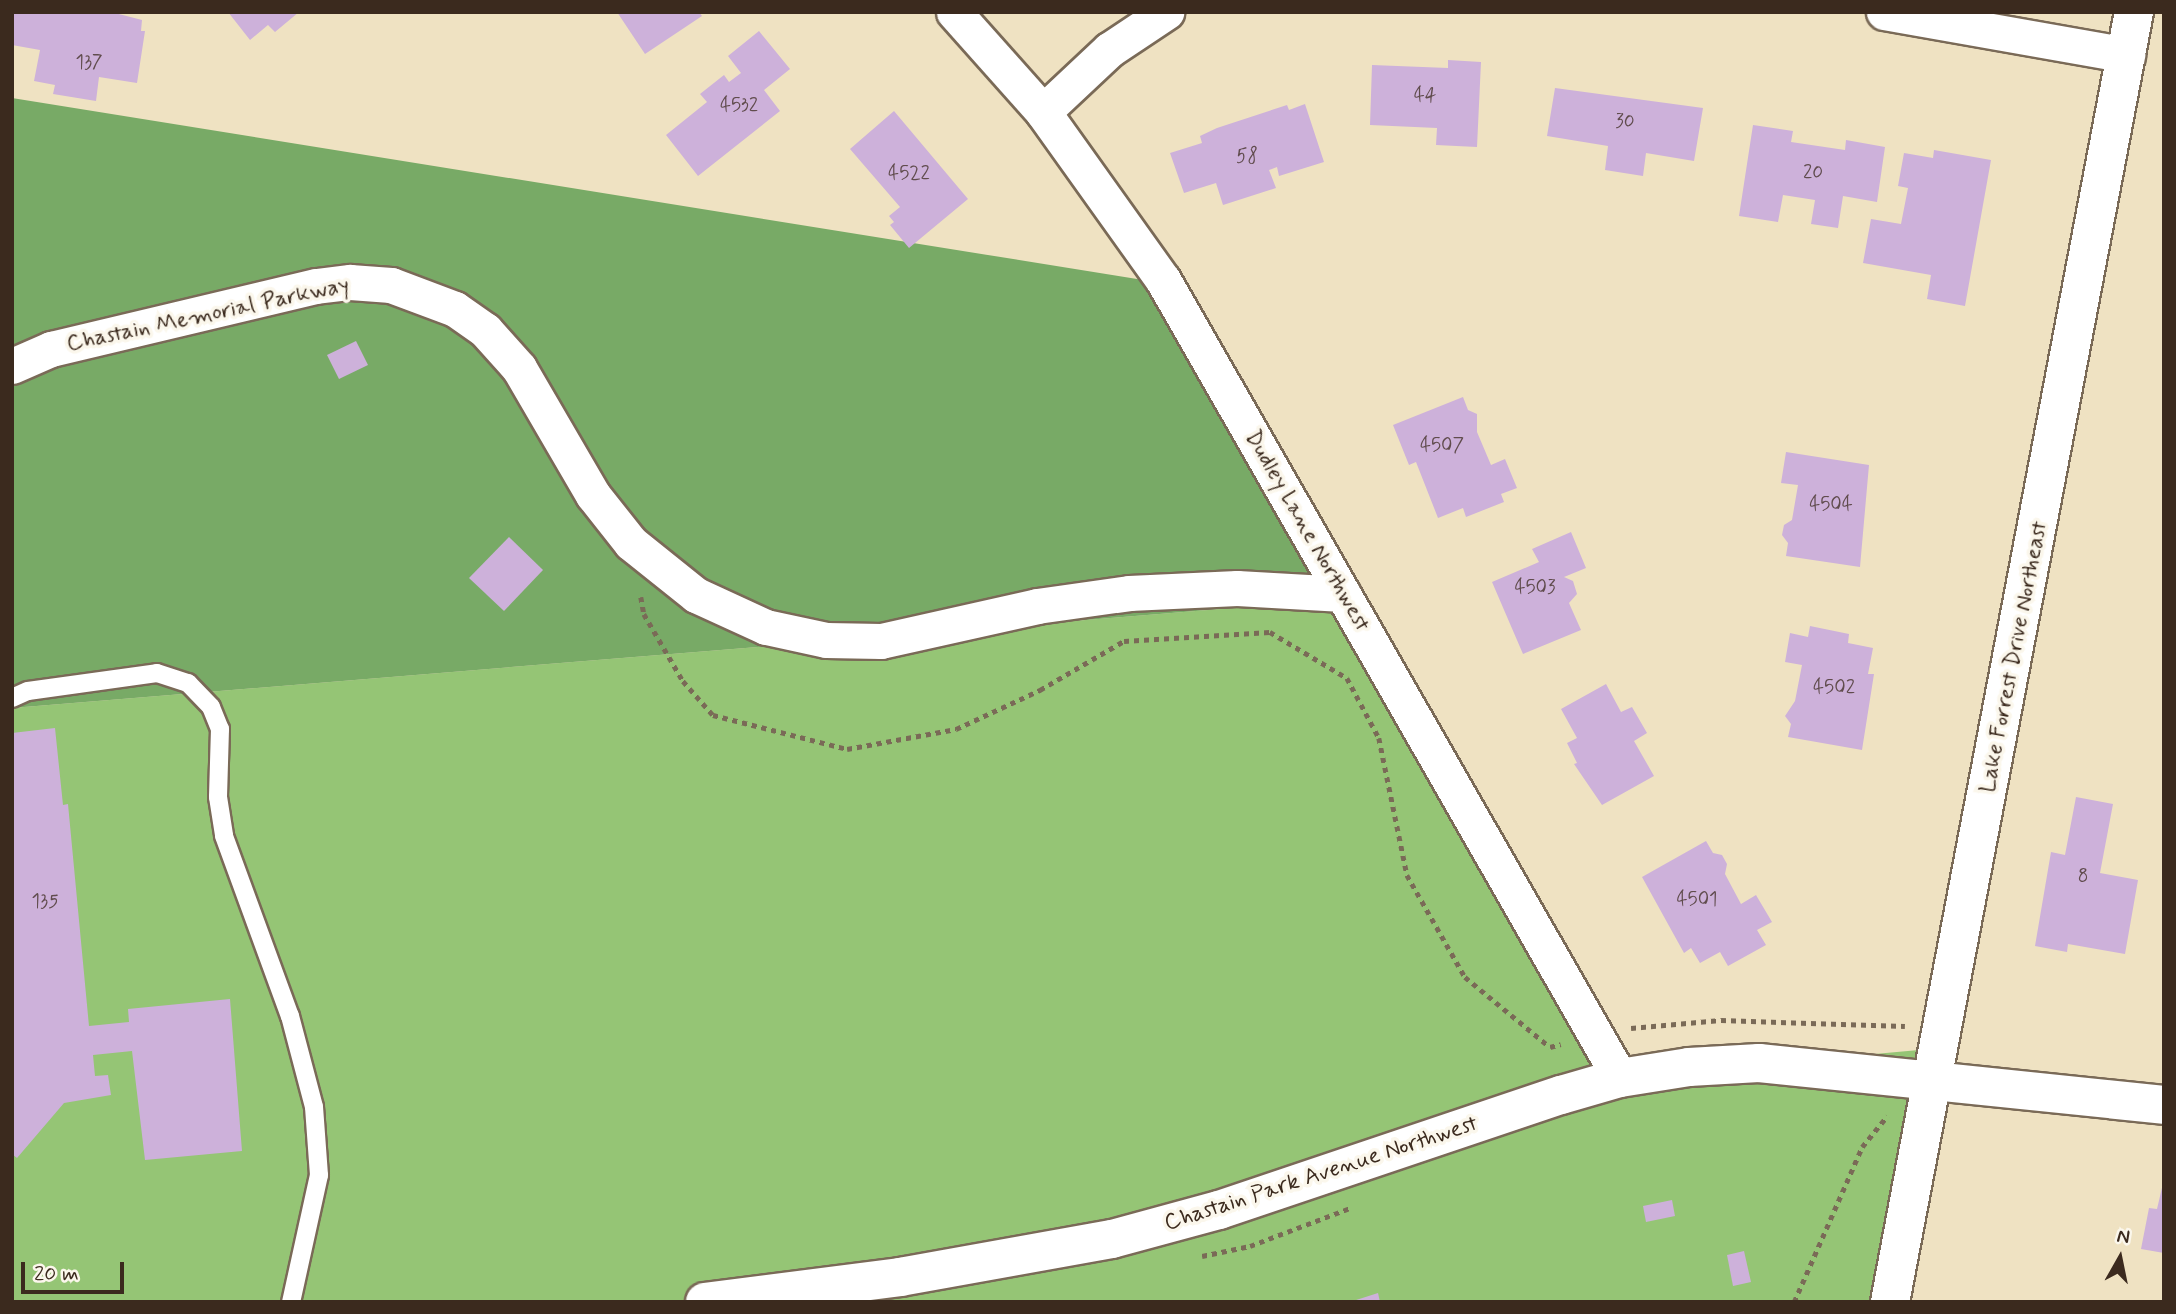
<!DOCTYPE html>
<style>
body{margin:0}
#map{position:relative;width:2176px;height:1314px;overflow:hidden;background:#efe2c2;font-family:Mynerve,sans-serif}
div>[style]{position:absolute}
.green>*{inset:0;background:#95c575}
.forest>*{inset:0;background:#78aa66}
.building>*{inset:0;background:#cdb1da}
.path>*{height:4.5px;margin-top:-2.25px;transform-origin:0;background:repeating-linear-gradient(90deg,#7a6a57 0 5px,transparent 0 10px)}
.roads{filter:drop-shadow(2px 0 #7a6a57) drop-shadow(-2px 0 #7a6a57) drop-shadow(0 2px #7a6a57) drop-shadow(0 -2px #7a6a57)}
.service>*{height:18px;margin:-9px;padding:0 9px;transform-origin:9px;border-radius:9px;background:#fff}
.minor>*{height:35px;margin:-17.5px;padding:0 17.5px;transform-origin:17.5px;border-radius:17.5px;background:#fff}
.tertiary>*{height:38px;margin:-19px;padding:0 19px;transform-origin:19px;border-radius:19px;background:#fff}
span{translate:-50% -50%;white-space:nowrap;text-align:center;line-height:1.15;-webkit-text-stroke:7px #fbf7ec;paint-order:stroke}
.number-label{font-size:19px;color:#604c4d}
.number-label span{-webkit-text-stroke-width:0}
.street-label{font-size:23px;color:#3b2a1e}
.frame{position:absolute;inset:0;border:14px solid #3b2a1e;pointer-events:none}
.north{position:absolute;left:2085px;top:1223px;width:70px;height:70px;-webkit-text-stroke:5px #fbf7ec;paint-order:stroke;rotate:9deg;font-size:19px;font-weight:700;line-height:28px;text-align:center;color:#3b2a1e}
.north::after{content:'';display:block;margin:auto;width:24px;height:32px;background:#3b2a1e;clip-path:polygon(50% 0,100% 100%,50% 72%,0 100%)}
.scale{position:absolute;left:21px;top:1262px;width:103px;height:32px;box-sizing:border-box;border:4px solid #3b2a1e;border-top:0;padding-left:9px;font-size:21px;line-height:24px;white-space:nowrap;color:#3b2a1e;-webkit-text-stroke:5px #fbf7ec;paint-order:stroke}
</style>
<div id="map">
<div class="green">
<div style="clip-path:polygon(1330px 600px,1610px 1078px,1930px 1049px,1884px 1302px,12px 1302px,12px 708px)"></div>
</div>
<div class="forest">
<div style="clip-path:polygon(12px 98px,1168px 284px,1330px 600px,12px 708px)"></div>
</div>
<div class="building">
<div style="clip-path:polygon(12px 12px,111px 12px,142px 20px,141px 31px,145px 31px,137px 83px,99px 77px,96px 101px,53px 94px,55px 85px,34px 81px,40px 50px,12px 45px)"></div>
<div style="clip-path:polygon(228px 12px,299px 12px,275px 32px,268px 25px,250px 40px)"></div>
<div style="clip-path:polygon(617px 12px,699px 12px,702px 16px,645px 54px)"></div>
<div style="clip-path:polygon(759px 31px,790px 69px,764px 90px,780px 111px,698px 176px,666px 135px,707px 102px,700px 94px,724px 75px,729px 82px,741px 73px,728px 56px)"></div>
<div style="clip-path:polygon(1448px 60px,1481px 62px,1477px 147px,1436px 145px,1437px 128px,1370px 125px,1372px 65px,1448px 68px)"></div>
<div style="clip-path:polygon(1555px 88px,1703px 108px,1694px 161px,1646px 153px,1643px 176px,1605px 170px,1608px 146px,1547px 136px)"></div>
<div style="clip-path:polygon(1305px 104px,1324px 162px,1279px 176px,1277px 167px,1269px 170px,1276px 188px,1223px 205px,1216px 183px,1184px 193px,1170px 153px,1202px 143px,1200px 136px,1217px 128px,1287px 105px,1289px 110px)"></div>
<div style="clip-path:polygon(894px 111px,968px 199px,909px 248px,890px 225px,894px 222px,889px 216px,900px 207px,850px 149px)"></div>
<div style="clip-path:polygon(1753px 125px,1793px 131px,1791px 142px,1845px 150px,1846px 140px,1885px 147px,1877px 202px,1843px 196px,1838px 228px,1811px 224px,1815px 200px,1783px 195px,1778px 222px,1739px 216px)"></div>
<div style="clip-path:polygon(1934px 150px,1991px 160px,1965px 306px,1927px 299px,1931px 275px,1863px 263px,1871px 219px,1901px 224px,1908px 188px,1898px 186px,1904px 153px,1933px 158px)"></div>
<div style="clip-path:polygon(356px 341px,368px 365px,339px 379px,327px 355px)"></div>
<div style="clip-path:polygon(1463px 397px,1468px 410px,1477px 414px,1477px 432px,1491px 465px,1505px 459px,1517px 488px,1501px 494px,1504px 502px,1466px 517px,1463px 508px,1438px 518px,1416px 462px,1409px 465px,1393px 425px)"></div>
<div style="clip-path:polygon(1786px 452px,1869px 465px,1860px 567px,1786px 556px,1788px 543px,1782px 535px,1784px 525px,1792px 520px,1798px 485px,1781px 483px)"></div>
<div style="clip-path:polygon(1571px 532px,1586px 568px,1564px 577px,1573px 581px,1577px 594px,1569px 603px,1581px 630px,1523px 654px,1492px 582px,1539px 562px,1532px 549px)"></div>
<div style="clip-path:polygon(509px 537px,543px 570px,504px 611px,469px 578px)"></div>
<div style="clip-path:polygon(1810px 626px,1849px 634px,1848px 643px,1873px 648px,1868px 674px,1874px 674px,1862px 750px,1788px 737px,1791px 724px,1785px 716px,1795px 701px,1802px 665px,1785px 662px,1790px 633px,1808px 637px)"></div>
<div style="clip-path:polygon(1606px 684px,1621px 712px,1632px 707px,1647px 733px,1634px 741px,1654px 776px,1602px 805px,1574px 764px,1577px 763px,1567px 743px,1577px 738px,1561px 709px)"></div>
<div style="clip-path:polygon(55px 728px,63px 805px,68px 804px,89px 1026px,129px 1022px,128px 1009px,230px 999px,242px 1151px,145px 1160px,132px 1051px,93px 1055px,95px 1076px,108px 1075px,111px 1095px,64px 1103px,17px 1158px,12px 1154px,12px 733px)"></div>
<div style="clip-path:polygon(2076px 797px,2113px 804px,2100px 873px,2138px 880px,2125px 954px,2068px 944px,2067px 952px,2035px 946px,2051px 852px,2065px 855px)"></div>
<div style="clip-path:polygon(1706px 841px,1713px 853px,1722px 855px,1727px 864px,1725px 874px,1741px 904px,1756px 895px,1772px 922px,1757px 930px,1766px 945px,1728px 966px,1720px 952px,1700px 963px,1691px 948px,1684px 953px,1642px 877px)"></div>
<div style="clip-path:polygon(2164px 1179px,2164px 1253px,2141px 1249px,2149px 1208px,2157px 1209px)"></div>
<div style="clip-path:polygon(1672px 1200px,1675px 1216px,1646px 1222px,1643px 1206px)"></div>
<div style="clip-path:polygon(1744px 1251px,1751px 1282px,1733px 1286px,1727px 1255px)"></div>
<div style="clip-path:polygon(1378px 1293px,1380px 1302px,1353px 1302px,1353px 1301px)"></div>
</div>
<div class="path">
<div style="left:641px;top:597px;width:17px;rotate:80deg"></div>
<div style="left:644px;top:614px;width:78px;rotate:59.8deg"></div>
<div style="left:683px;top:681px;width:45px;rotate:48.6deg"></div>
<div style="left:713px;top:715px;width:138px;rotate:14.2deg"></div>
<div style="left:847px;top:749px;width:111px;rotate:-10.4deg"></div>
<div style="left:956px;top:729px;width:93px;rotate:-24.9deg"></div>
<div style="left:1040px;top:690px;width:97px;rotate:-30.3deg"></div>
<div style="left:1124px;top:641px;width:146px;rotate:-3.5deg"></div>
<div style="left:1270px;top:632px;width:90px;rotate:30.9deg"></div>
<div style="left:1347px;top:678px;width:68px;rotate:61.9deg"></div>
<div style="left:1379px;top:738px;width:140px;rotate:78.4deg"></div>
<div style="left:1407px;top:875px;width:117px;rotate:60.4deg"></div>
<div style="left:1465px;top:977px;width:110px;rotate:39.5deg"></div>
<div style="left:1550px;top:1047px;width:11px;rotate:-15deg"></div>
<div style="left:1631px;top:1028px;width:90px;rotate:-5.1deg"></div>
<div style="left:1721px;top:1020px;width:184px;rotate:1.9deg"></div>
<div style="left:1202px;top:1256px;width:49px;rotate:-11.8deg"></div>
<div style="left:1250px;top:1246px;width:107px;rotate:-20.8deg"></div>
<div style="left:1794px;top:1302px;width:169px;rotate:-66.3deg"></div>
<div style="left:1862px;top:1147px;width:40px;rotate:-51deg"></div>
</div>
<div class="roads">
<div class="service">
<div style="left:12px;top:698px;width:17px;rotate:-24deg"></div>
<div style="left:28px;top:691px;width:130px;rotate:-7.9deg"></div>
<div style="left:157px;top:673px;width:33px;rotate:18deg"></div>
<div style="left:188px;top:683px;width:33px;rotate:46deg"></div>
<div style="left:211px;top:707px;width:24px;rotate:68deg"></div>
<div style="left:220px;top:729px;width:68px;rotate:91.7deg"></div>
<div style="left:218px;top:797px;width:39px;rotate:81deg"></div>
<div style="left:224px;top:836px;width:192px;rotate:69.9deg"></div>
<div style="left:290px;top:1016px;width:94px;rotate:75.2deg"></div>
<div style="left:314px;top:1107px;width:68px;rotate:85.8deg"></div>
<div style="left:319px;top:1175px;width:130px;rotate:102.4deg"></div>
</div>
<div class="minor">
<div style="left:954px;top:12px;width:134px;rotate:48.3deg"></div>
<div style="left:1043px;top:112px;width:206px;rotate:54.5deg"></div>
<div style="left:1163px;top:280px;width:920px;rotate:60.2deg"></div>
<div style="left:1884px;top:12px;width:247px;rotate:10deg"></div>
<div style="left:1043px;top:112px;width:91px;rotate:-43.2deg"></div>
<div style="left:1109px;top:50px;width:69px;rotate:-33.7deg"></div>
<div style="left:12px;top:366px;width:43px;rotate:-23.6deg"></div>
<div style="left:51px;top:349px;width:272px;rotate:-13.4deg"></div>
<div style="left:316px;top:286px;width:34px;rotate:-7deg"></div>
<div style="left:350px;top:282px;width:41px;rotate:4.2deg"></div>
<div style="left:391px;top:285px;width:68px;rotate:20.6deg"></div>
<div style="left:455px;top:309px;width:37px;rotate:35deg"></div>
<div style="left:485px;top:330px;width:51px;rotate:48.2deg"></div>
<div style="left:519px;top:368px;width:147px;rotate:59.8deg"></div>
<div style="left:593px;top:495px;width:61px;rotate:51.6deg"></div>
<div style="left:631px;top:543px;width:83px;rotate:38.7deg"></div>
<div style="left:696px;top:595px;width:77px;rotate:24.6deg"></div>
<div style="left:766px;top:627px;width:61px;rotate:12.2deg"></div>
<div style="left:826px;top:640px;width:55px;rotate:1deg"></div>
<div style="left:881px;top:641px;width:160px;rotate:-12.6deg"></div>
<div style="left:1037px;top:606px;width:93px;rotate:-8deg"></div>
<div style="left:1129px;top:593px;width:108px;rotate:-2.7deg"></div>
<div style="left:1237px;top:588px;width:106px;rotate:3.2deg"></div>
</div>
<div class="tertiary">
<div style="left:705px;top:1302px;width:197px;rotate:-7.3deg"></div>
<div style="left:900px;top:1277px;width:215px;rotate:-10.2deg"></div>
<div style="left:1112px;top:1239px;width:111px;rotate:-15.2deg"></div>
<div style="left:1219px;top:1210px;width:361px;rotate:-18.6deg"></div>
<div style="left:1561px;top:1095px;width:61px;rotate:-16.1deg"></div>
<div style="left:1620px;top:1078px;width:70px;rotate:-9.1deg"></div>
<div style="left:1689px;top:1067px;width:70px;rotate:-3.3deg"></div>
<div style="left:1759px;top:1063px;width:407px;rotate:5.9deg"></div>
<div style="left:1890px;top:1302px;width:1313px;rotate:-79.29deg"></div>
</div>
</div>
<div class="number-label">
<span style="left:89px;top:63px">137</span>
<span style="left:1425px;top:96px">44</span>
<span style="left:739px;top:106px">4532</span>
<span style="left:1625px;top:122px">30</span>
<span style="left:1247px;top:157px">58</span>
<span style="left:1813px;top:173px">20</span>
<span style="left:909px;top:174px">4522</span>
<span style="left:1442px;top:446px">4507</span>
<span style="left:1831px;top:505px">4504</span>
<span style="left:1535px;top:588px">4503</span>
<span style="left:1834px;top:688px">4502</span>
<span style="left:2083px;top:877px">8</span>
<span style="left:1697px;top:900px">4501</span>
<span style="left:45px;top:902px">135</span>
</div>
<div class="street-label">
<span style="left:208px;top:315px;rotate:-12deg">Chastain Memorial Parkway</span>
<span style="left:1307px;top:531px;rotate:60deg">Dudley Lane Northwest</span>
<span style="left:2014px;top:657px;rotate:-79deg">Lake Forrest Drive Northeast</span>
<span style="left:1321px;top:1174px;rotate:-18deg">Chastain Park Avenue Northwest</span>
</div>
<div class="frame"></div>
<div class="north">N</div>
<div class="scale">20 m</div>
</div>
